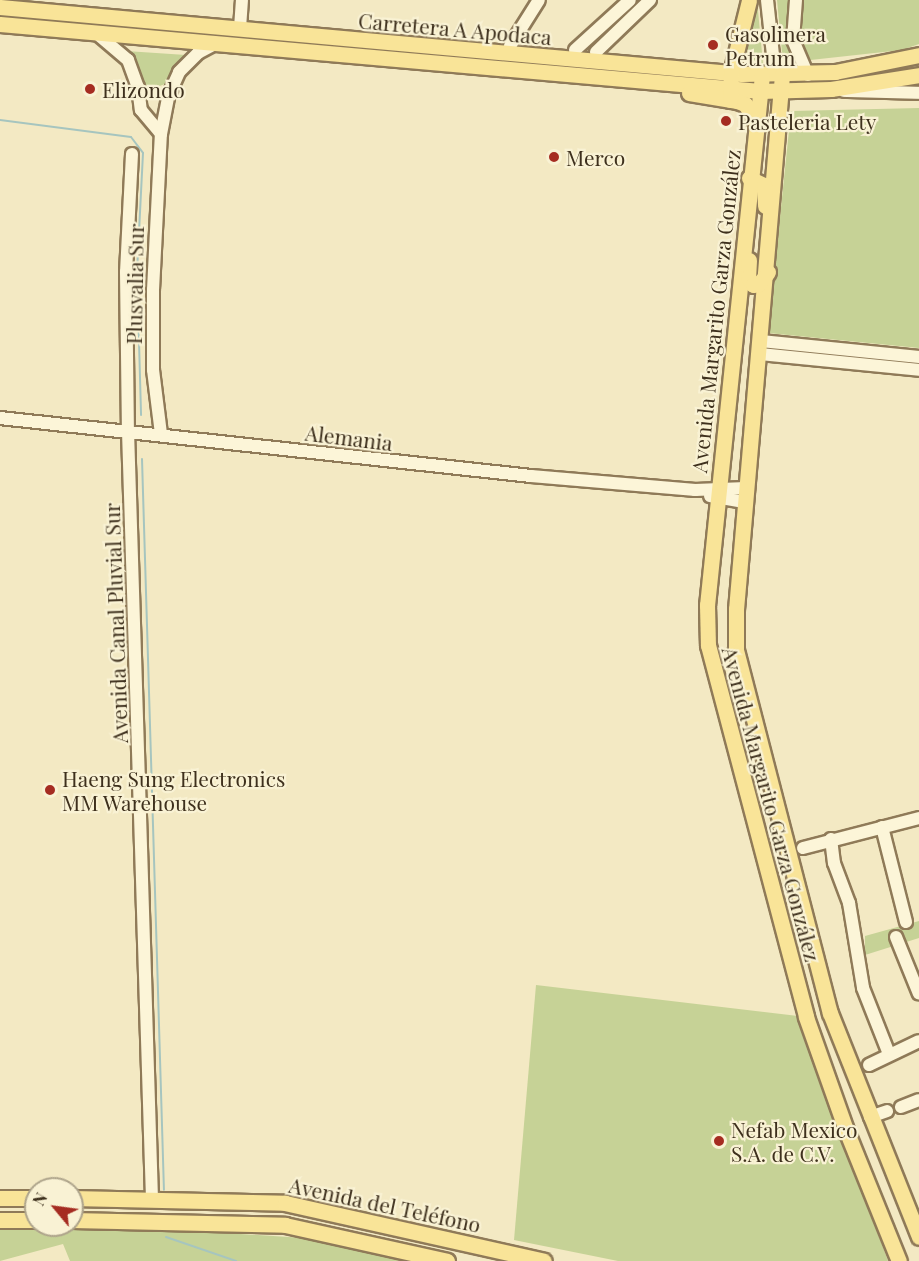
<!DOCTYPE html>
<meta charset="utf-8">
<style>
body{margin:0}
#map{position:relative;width:919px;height:1261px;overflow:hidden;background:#f3e9c3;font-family:"Playfair Display",serif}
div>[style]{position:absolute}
.green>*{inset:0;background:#c6d296}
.stream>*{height:2px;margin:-1px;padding:0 1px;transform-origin:1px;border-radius:1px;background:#a6c5bf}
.roads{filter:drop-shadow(2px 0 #8f7a58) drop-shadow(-2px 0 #8f7a58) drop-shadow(0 2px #8f7a58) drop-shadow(0 -2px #8f7a58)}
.minor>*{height:12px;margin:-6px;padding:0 6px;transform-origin:6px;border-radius:6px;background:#fcf5d8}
.major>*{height:15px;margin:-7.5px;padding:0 7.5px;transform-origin:7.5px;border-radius:7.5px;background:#f9e498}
.dots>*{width:16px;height:16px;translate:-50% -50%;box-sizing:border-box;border:3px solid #f9f2d4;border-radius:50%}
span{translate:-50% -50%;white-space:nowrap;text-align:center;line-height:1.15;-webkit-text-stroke:4.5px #f9f2d4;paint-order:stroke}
.street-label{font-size:21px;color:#3e301d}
.poi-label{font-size:21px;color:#3e301d}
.left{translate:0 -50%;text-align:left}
.north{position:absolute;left:24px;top:1177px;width:60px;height:60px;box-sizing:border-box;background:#f9f2d4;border:2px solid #aea48b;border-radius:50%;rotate:299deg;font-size:16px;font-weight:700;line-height:24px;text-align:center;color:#3e301d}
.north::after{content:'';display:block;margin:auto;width:21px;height:27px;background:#a52c21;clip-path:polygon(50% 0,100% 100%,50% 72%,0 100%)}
</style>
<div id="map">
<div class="green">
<div style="clip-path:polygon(751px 0,757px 0,763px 64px,756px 68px,742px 55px)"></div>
<div style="clip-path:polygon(777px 0,919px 0,919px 44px,902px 50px,783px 63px)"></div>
<div style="clip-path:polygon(126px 51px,186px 55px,165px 84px,154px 88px,144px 85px)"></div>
<div style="clip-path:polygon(919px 108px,919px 348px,768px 333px,791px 111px)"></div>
<div style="clip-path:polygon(919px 921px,919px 938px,865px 955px,865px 936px)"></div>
<div style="clip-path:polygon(536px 985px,798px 1016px,888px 1261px,618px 1261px,514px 1240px)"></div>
<div style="clip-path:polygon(0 1228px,179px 1230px,319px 1239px,421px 1261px,70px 1261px,63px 1244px,0 1261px)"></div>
</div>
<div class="stream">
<div style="left:0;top:120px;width:132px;rotate:7.4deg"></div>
<div style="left:131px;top:137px;width:20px;rotate:53deg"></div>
<div style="left:143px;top:153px;width:117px;rotate:92.9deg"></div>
<div style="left:137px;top:270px;width:145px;rotate:88.4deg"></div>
<div style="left:142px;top:459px;width:731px;rotate:88.28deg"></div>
<div style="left:166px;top:1237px;width:74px;rotate:18.9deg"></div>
</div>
<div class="roads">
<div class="minor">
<div style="left:767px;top:0;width:55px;rotate:83.8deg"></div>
<div style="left:773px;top:55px;width:22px;rotate:66deg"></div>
<div style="left:796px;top:0;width:40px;rotate:94.3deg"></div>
<div style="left:793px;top:40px;width:38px;rotate:67deg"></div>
<div style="left:240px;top:28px;width:28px;rotate:-86deg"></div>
<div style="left:96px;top:33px;width:42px;rotate:40.2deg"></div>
<div style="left:128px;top:60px;width:29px;rotate:70deg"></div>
<div style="left:138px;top:87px;width:23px;rotate:83deg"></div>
<div style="left:141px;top:110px;width:31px;rotate:50deg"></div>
<div style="left:510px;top:46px;width:54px;rotate:-57.8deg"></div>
<div style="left:575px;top:50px;width:74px;rotate:-42.3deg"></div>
<div style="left:596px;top:52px;width:75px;rotate:-43.9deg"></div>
<div style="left:844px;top:91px;width:75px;rotate:1.5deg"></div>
<div style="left:132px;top:154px;width:118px;rotate:92.9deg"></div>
<div style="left:126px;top:272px;width:159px;rotate:89.3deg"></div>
<div style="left:128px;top:431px;width:768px;rotate:88.21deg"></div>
<div style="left:761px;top:341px;width:159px;rotate:5.8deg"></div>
<div style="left:760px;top:354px;width:160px;rotate:5.7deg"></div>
<div style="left:0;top:418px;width:534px;rotate:6.23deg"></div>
<div style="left:531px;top:476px;width:165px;rotate:4.9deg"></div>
<div style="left:695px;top:490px;width:51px;rotate:-2.2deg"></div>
<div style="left:161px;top:434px;width:64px;rotate:-97.1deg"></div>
<div style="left:153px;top:370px;width:80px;rotate:-90deg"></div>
<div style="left:153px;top:290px;width:156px;rotate:-87.1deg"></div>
<div style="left:161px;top:134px;width:38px;rotate:-79deg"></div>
<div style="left:168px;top:97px;width:27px;rotate:-66deg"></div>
<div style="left:179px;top:72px;width:27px;rotate:-45deg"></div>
<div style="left:198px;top:53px;width:17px;rotate:-28deg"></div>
<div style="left:710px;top:496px;width:36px;rotate:10deg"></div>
<div style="left:882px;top:827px;width:98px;rotate:75.8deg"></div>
<div style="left:831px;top:839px;width:24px;rotate:83deg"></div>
<div style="left:834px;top:863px;width:43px;rotate:69.4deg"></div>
<div style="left:849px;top:903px;width:86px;rotate:80.6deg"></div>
<div style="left:863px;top:988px;width:71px;rotate:68.5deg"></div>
<div style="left:803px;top:848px;width:120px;rotate:-14.5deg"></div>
<div style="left:896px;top:937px;width:61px;rotate:68deg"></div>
<div style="left:869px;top:1065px;width:55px;rotate:-25.6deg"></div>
<div style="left:901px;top:1107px;width:19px;rotate:-21deg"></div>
<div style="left:870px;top:1117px;width:18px;rotate:-19deg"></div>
</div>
<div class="major">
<div style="left:0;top:7px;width:745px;rotate:5.16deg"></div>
<div style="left:742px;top:74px;width:93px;rotate:-1.2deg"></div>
<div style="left:835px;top:72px;width:86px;rotate:-11.4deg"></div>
<div style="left:0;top:24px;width:763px;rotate:5.04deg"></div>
<div style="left:760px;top:91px;width:71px;rotate:-1.6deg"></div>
<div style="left:831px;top:89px;width:89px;rotate:-9deg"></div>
<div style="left:762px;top:75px;width:533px;rotate:95.92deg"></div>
<div style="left:707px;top:605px;width:40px;rotate:88.6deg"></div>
<div style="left:708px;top:645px;width:385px;rotate:75.2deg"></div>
<div style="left:806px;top:1017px;width:120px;rotate:70.5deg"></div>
<div style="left:846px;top:1130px;width:141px;rotate:68deg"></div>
<div style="left:782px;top:75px;width:536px;rotate:94.92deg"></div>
<div style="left:736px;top:609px;width:41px;rotate:90deg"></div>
<div style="left:736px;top:650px;width:375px;rotate:75.5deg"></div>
<div style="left:830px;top:1013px;width:241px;rotate:68.3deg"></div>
<div style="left:689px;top:93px;width:49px;rotate:9.5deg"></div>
<div style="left:737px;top:101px;width:9px;rotate:21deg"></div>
<div style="left:745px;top:104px;width:21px;rotate:59deg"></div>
<div style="left:730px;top:100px;width:27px;rotate:-88deg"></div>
<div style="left:731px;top:73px;width:75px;rotate:-76.1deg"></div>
<div style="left:749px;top:178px;width:17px;rotate:25deg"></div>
<div style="left:764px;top:185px;width:21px;rotate:87deg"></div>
<div style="left:749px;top:260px;width:17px;rotate:93deg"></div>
<div style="left:748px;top:277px;width:9px;rotate:58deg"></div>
<div style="left:753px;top:285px;width:6px;rotate:-9deg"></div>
<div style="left:759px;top:284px;width:15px;rotate:-53deg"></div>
<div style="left:0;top:1198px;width:36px"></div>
<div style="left:72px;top:1198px;width:213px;rotate:1.3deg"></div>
<div style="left:285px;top:1203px;width:265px;rotate:12.6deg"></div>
<div style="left:0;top:1220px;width:36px"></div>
<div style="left:72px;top:1220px;width:213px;rotate:1.3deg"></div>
<div style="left:285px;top:1225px;width:166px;rotate:12.5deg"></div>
</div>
</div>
<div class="dots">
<div style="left:713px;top:45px;background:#a52c21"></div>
<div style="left:90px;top:89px;background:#a52c21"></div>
<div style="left:726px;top:121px;background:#a52c21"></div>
<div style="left:554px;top:157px;background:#a52c21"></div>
<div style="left:50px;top:790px;background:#a52c21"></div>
<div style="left:719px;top:1141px;background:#a52c21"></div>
</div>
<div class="street-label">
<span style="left:455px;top:28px;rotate:5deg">Carretera A Apodaca</span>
<span style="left:134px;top:284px;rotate:-89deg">Plusvalia Sur</span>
<span style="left:715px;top:311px;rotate:-84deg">Avenida Margarito Garza González</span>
<span style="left:349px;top:437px;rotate:7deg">Alemania</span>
<span style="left:115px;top:623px;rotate:-92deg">Avenida Canal Pluvial Sur</span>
<span style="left:772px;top:804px;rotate:75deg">Avenida Margarito Garza González</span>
<span style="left:385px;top:1204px;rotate:12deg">Avenida del Teléfono</span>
</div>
<div class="poi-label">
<span class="left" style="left:725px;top:45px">Gasolinera<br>Petrum</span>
<span class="left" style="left:102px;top:89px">Elizondo</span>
<span class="left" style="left:738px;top:121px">Pasteleria Lety</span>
<span class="left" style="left:566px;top:157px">Merco</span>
<span class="left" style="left:62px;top:790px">Haeng Sung Electronics<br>MM Warehouse</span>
<span class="left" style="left:731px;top:1141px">Nefab Mexico<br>S.A. de C.V.</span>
</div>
<div class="north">N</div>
</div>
